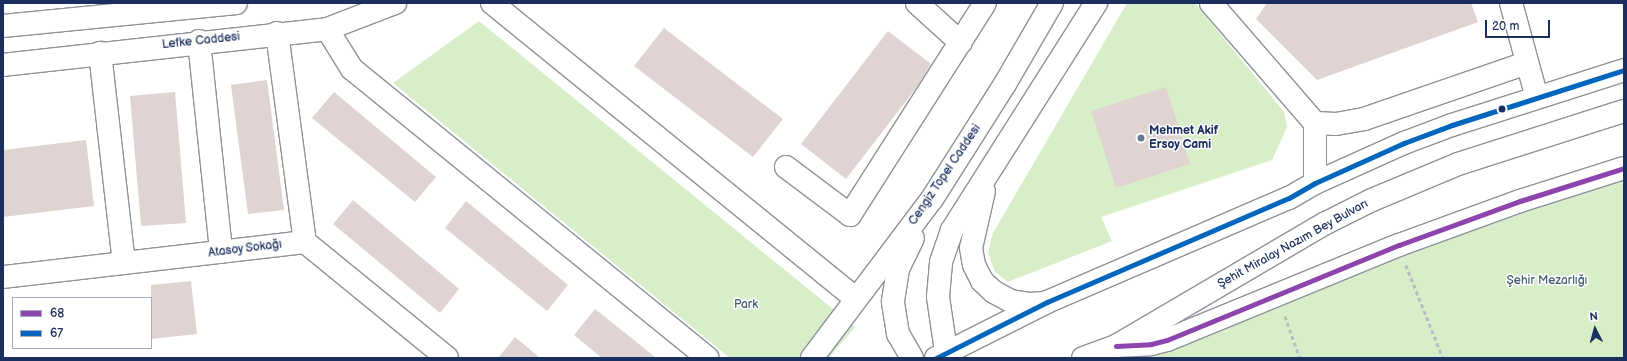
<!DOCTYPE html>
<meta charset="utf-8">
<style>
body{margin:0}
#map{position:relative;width:1627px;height:361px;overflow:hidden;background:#fff;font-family:"Balsamiq Sans",sans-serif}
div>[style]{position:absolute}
.green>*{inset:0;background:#d7eec9}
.building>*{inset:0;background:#dfd4d1}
.path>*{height:2.5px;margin-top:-1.25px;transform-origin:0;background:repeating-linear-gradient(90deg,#b9bcc1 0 4px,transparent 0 7px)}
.roads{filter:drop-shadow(1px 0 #8e929a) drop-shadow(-1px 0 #8e929a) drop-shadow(0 1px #8e929a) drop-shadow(0 -1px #8e929a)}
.minor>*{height:22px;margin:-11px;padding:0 11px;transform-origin:11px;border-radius:11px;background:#fff}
.major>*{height:22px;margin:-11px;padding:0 11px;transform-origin:11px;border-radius:11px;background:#fff}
.bus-1>*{height:5px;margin:-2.5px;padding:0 2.5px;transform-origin:2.5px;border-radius:2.5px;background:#8e44ad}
.bus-2>*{height:5px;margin:-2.5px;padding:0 2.5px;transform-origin:2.5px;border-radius:2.5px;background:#0065bd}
.dots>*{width:11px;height:11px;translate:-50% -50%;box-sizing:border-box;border:2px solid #fff;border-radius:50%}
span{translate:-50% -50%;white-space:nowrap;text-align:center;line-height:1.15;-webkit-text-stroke:3px #fff;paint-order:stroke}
.street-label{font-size:12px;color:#1b2f5e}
.poi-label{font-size:12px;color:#1b2f5e;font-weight:700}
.left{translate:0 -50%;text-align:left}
.park-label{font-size:12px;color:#425b6e}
.frame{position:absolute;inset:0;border:4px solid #1b2f5e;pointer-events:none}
.legend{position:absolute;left:12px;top:297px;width:140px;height:52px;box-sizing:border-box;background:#fff;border:1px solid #a4acbf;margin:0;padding:5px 7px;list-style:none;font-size:12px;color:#1b2f5e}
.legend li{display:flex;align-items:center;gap:8px;height:20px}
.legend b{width:20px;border:1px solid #a4acbf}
.north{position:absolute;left:1575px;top:309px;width:40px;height:40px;-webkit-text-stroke:3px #fff;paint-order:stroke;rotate:354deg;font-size:11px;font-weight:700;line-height:16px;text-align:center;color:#1b2f5e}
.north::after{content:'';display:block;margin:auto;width:14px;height:18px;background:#1b2f5e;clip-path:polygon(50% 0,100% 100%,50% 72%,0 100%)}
.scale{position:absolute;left:1485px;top:20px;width:65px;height:18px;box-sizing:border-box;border:2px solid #1b2f5e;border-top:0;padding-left:5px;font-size:12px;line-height:14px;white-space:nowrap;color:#1b2f5e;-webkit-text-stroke:3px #fff;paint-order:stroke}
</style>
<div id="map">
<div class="green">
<div style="clip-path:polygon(1127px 3px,1195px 3px,1284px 112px,1287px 127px,1272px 160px,1101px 217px,1112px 241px,1008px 282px,995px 272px,988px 253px,993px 233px)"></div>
<div style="clip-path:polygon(479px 21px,855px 327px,829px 358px,730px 358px,393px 83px)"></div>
<div style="clip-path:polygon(1624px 176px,1624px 358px,1127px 358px,1220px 318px)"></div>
</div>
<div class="building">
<div style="clip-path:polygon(1267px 3px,1471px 3px,1478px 22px,1317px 80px,1256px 19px)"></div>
<div style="clip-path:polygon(664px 28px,783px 119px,753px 157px,634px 66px)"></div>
<div style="clip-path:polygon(888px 31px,931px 64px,916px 88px,846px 179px,801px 144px)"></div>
<div style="clip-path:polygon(267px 80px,284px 210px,248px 214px,231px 85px)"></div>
<div style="clip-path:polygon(1166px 87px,1190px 164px,1116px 188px,1091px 111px)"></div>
<div style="clip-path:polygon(175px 92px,186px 223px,141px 226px,130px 96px)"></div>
<div style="clip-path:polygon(334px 92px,436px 177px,415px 202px,312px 118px)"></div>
<div style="clip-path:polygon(86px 140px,94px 206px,3px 217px,3px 150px)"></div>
<div style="clip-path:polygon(353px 200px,459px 289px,440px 313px,333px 224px)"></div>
<div style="clip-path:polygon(466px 201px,568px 285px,547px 311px,445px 228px)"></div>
<div style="clip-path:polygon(191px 281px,197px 334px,151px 339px,151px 285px)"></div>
<div style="clip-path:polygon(595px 309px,634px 340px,656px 358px,602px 358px,574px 335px)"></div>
<div style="clip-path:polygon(515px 337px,540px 358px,498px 358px)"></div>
</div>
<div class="path">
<div style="left:1406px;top:265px;width:100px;rotate:68.3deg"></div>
<div style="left:1285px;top:316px;width:45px;rotate:70.3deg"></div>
</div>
<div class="roads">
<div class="minor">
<div style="left:492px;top:3px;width:468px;rotate:39.1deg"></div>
<div style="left:917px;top:3px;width:59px;rotate:42.3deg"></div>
<div style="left:1211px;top:3px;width:159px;rotate:49.1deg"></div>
<div style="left:1315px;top:123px;width:21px;rotate:3deg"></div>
<div style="left:1336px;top:124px;width:28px;rotate:-10deg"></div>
<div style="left:1364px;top:119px;width:172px;rotate:-19deg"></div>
<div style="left:1511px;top:3px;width:98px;rotate:74.7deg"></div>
<div style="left:3px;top:26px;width:234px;rotate:-5.6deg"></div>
<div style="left:327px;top:29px;width:47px;rotate:58deg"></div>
<div style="left:352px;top:69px;width:458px;rotate:39.1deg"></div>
<div style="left:277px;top:33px;width:211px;rotate:82.4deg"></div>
<div style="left:199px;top:41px;width:212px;rotate:84deg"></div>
<div style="left:100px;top:53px;width:211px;rotate:83.5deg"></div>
<div style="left:3px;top:65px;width:326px;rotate:-6.3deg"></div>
<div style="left:327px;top:29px;width:73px;rotate:-20.9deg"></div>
<div style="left:786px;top:167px;width:80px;rotate:36.9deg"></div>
<div style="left:850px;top:215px;width:251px;rotate:-57.5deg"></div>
<div style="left:1315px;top:183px;width:60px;rotate:-90deg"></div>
<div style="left:3px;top:277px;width:304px;rotate:-6.6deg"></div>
<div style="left:305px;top:242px;width:183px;rotate:39.2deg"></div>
<div style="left:1116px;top:346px;width:35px;rotate:-3deg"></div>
<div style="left:1151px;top:344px;width:16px;rotate:-14deg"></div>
<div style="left:1167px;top:340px;width:251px;rotate:-22.3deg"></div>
<div style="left:1399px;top:245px;width:129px;rotate:-20deg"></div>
<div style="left:1520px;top:201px;width:109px;rotate:-17.6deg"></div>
</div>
<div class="major">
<div style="left:984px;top:191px;width:58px;rotate:102.8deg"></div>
<div style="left:971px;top:248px;width:17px;rotate:80deg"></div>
<div style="left:974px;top:265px;width:18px;rotate:63deg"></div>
<div style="left:982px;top:281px;width:16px;rotate:43deg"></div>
<div style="left:994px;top:292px;width:19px;rotate:28deg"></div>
<div style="left:1011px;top:301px;width:18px;rotate:9deg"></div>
<div style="left:1029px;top:304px;width:15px;rotate:-4deg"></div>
<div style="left:812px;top:358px;width:199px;rotate:-53deg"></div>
<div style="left:932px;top:199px;width:136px;rotate:-57.6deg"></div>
<div style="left:1005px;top:84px;width:94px;rotate:-59.9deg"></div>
<div style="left:912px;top:358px;width:28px;rotate:-120deg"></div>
<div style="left:898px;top:334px;width:33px;rotate:-99deg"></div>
<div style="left:893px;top:301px;width:32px;rotate:-81deg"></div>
<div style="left:898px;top:269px;width:34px;rotate:-64deg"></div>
<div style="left:936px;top:358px;width:124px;rotate:-26.8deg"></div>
<div style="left:1047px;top:302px;width:263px;rotate:-23.3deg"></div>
<div style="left:1289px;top:198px;width:30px;rotate:-30deg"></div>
<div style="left:1315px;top:183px;width:98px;rotate:-24.2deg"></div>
<div style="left:1404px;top:143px;width:51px;rotate:-20.6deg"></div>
<div style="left:1452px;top:125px;width:181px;rotate:-17.7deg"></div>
<div style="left:947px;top:358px;width:62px;rotate:-98.4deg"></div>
<div style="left:938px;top:297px;width:35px;rotate:-85deg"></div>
<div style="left:941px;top:262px;width:34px;rotate:-71deg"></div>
<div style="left:952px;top:230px;width:269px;rotate:-57.6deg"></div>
<div style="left:1083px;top:358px;width:35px;rotate:-20deg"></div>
<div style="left:1116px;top:346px;width:243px;rotate:-30.4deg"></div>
<div style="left:1326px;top:223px;width:51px;rotate:-26.6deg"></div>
<div style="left:1372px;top:200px;width:93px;rotate:-22.7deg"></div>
<div style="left:1458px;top:164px;width:174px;rotate:-17.7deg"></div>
</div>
</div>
<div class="bus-1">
<div style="left:1116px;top:346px;width:35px;rotate:-3deg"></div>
<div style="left:1151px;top:344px;width:16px;rotate:-14deg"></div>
<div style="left:1167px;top:340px;width:251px;rotate:-22.3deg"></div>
<div style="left:1399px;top:245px;width:129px;rotate:-20deg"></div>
<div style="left:1520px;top:201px;width:109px;rotate:-17.6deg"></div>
</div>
<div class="bus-2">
<div style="left:936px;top:358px;width:124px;rotate:-26.8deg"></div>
<div style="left:1047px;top:302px;width:263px;rotate:-23.3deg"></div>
<div style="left:1289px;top:198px;width:30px;rotate:-30deg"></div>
<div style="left:1315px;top:183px;width:98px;rotate:-24.2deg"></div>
<div style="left:1404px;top:143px;width:51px;rotate:-20.6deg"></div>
<div style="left:1452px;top:125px;width:181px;rotate:-17.7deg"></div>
</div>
<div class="dots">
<div style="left:1502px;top:109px;background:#1b2f5e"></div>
<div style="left:1141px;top:138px;background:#6b7896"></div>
</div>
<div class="street-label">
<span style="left:201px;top:41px;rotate:-6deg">Lefke Caddesi</span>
<span style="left:945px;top:175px;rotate:-56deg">Cengiz Topel Caddesi</span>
<span style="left:1293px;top:244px;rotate:-29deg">Şehit Miralay Nazım Bey Bulvarı</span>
<span style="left:245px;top:249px;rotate:-7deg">Atasoy Sokağı</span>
</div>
<div class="poi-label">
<span class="left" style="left:1149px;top:138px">Mehmet Akif<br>Ersoy Cami</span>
</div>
<div class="park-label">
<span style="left:1547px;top:281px">Şehir Mezarlığı</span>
<span style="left:746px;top:305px">Park</span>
</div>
<div class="frame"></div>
<ul class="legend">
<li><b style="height:5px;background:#8e44ad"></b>68</li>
<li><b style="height:5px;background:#0065bd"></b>67</li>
</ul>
<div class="north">N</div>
<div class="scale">20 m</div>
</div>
